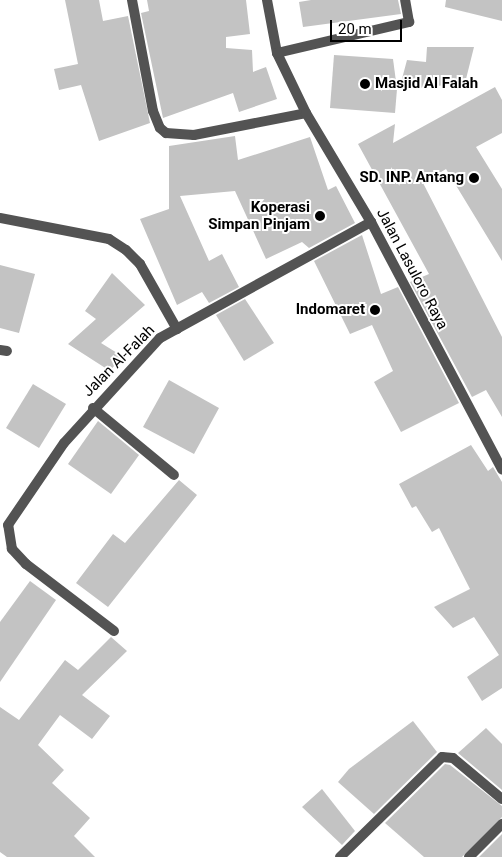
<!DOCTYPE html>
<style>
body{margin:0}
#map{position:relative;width:502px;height:857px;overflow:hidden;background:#fff;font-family:Roboto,sans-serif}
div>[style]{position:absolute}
.building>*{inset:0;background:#c3c3c3}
.street>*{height:10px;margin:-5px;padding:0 5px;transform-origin:5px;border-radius:5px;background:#535353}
.dots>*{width:14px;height:14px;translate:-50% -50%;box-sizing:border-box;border:2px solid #fff;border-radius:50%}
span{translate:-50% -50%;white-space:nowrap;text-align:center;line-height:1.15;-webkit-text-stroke:4px #fff;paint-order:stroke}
.poi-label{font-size:15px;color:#000;font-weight:700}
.left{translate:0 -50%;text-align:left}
.right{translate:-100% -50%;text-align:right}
.street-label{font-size:15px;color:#000}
.scale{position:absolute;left:330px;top:20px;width:72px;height:22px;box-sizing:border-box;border:2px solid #000;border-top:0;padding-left:6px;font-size:15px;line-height:18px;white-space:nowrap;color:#000;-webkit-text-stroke:4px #fff;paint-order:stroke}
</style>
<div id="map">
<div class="building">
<div style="clip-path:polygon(65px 0,99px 0,103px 21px,128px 16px,150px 123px,99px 141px,81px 85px,59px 90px,54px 69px,78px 64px)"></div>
<div style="clip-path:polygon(147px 0,246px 0,250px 34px,226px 37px,226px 48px,252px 50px,253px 72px,266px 67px,277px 99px,239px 112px,233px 93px,163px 118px,141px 13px,149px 11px)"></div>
<div style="clip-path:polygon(311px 0,398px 0,401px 14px,303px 27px,299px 2px)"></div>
<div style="clip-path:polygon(446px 0,502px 0,502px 21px,445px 7px)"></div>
<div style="clip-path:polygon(427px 47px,474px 47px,465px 83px,399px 90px,407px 60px,426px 62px)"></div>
<div style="clip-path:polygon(334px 55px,393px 59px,397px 89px,395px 113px,330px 108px)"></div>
<div style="clip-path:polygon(495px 87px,502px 100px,502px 133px,476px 147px,502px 189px,502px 261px,446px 169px,423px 183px,502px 337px,502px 417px,486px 390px,472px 397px,410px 282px,429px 274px,358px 144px,395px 124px,393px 143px)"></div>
<div style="clip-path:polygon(235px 136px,238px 160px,310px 137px,328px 190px,336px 186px,355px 223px,309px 248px,302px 242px,266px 259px,235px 191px,180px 196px,209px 261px,222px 254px,239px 287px,209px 303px,202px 292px,177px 305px,140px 219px,169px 209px,169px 146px)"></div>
<div style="clip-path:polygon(362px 235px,381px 294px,398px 287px,459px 403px,401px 432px,374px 382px,393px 371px,372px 325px,350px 334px,314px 261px)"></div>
<div style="clip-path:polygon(0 265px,35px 274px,19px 333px,0 328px)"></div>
<div style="clip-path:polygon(112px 273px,145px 305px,101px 343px,122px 356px,110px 371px,68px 344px,96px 319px,85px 311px)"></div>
<div style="clip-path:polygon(245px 299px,274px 343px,244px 361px,216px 315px)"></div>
<div style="clip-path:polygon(169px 380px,219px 408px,194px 454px,143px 427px)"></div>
<div style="clip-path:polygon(33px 384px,66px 404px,39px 448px,6px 428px)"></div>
<div style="clip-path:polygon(98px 421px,139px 455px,111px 494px,68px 464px)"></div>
<div style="clip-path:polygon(471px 445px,488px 471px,493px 467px,502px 482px,502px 688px,482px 701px,467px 677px,499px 655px,474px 617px,453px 628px,434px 607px,470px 589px,439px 528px,432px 532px,416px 506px,412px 508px,399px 484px)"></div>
<div style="clip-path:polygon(179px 480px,197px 495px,108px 607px,76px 583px,113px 534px,125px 543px)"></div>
<div style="clip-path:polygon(30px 581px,56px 600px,0 682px,0 622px)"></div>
<div style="clip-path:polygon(111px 637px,127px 651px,82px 695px,110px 716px,92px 739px,60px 715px,38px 745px,64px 770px,52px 783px,90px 818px,74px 836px,95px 857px,7px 857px,0 852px,0 707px,19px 720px,65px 660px,78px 670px)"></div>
<div style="clip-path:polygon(413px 721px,437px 752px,374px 814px,338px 782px,349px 769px)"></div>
<div style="clip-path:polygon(486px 728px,502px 744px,502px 790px,458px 753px)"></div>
<div style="clip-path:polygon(445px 764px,450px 765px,502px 806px,502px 817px,462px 857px,424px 857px,385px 823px)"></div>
<div style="clip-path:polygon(322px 789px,355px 831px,342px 845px,302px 807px)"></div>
<div style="clip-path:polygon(502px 834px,502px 857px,479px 857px)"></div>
</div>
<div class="street">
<div style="left:132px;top:0;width:113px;rotate:79.3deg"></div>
<div style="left:153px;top:111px;width:18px;rotate:68deg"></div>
<div style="left:160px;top:128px;width:8px;rotate:40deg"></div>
<div style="left:166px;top:133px;width:28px;rotate:4deg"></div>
<div style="left:194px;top:135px;width:114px;rotate:-11.1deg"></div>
<div style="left:267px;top:0;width:54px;rotate:79.3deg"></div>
<div style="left:277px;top:53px;width:67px;rotate:64.2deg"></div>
<div style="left:306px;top:113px;width:127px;rotate:59.2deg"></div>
<div style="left:371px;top:222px;width:280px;rotate:62.1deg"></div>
<div style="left:277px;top:53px;width:136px;rotate:-13.2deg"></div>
<div style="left:409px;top:22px;width:22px;rotate:-100deg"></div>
<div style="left:0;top:218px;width:111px;rotate:10.9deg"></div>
<div style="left:109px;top:239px;width:20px;rotate:33deg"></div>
<div style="left:126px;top:250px;width:20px;rotate:45deg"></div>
<div style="left:140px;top:264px;width:75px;rotate:60.4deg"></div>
<div style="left:0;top:350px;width:7px;rotate:8deg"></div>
<div style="left:93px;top:408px;width:105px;rotate:39.6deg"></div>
<div style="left:114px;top:631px;width:111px;rotate:-142.7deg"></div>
<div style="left:26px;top:564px;width:21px;rotate:-133deg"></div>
<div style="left:12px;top:549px;width:24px;rotate:-99deg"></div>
<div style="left:8px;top:525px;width:99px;rotate:-55.7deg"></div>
<div style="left:64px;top:443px;width:142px;rotate:-47.6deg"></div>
<div style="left:160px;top:338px;width:241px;rotate:-28.8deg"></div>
<div style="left:340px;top:857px;width:143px;rotate:-44.4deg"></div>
<div style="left:442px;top:757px;width:11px;rotate:5deg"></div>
<div style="left:453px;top:758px;width:64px;rotate:39.9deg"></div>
<div style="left:469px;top:857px;width:47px;rotate:-45deg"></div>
</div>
<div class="dots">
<div style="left:365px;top:84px;background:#000"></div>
<div style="left:474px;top:178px;background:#000"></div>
<div style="left:320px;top:216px;background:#000"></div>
<div style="left:375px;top:310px;background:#000"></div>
</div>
<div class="poi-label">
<span class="left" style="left:375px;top:84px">Masjid Al Falah</span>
<span class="right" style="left:464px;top:178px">SD. INP. Antang</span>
<span class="right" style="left:310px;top:216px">Koperasi<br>Simpan Pinjam</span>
<span class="right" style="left:365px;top:310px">Indomaret</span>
</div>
<div class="street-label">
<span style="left:412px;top:269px;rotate:62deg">Jalan Lasuloro Raya</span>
<span style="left:119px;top:361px;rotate:-45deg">Jalan Al-Falah</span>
</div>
<div class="scale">20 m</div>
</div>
